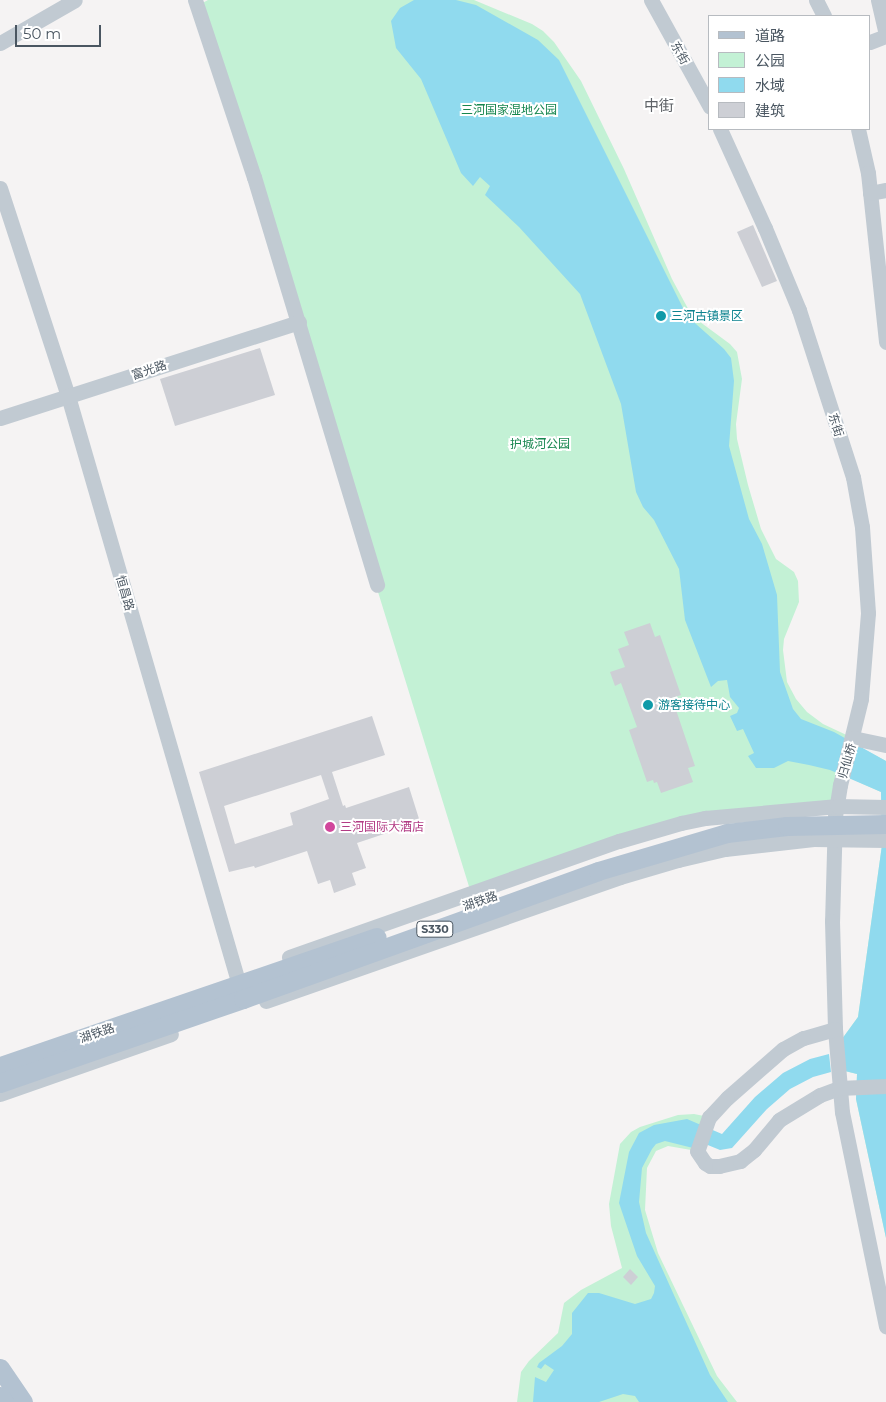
<!DOCTYPE html>
<meta charset="utf-8">
<style>
body{margin:0}
#map{position:relative;width:886px;height:1402px;overflow:hidden;background:#f5f3f3;font-family:Montserrat,"Noto Sans SC",sans-serif}
div>[style]{position:absolute}
.green>*{inset:0;background:#c3f1d5}
.water>*{inset:0;background:#90daee}
.building>*{inset:0;background:#cdcfd5}
.minor>*{height:15px;margin:-7.5px;padding:0 7.5px;transform-origin:7.5px;border-radius:7.5px;background:#c1cad2}
.major>*{height:19px;margin:-9.5px;padding:0 9.5px;transform-origin:9.5px;border-radius:9.5px;background:#b3c2d1}
.dots>*{width:14px;height:14px;translate:-50% -50%;box-sizing:border-box;border:2px solid #fff;border-radius:50%}
span{translate:-50% -50%;white-space:nowrap;text-align:center;line-height:1.15;-webkit-text-stroke:4px #fff;paint-order:stroke}
.shield-label span{padding:1px 4px;background:#fff;border:1px solid;border-radius:4px;-webkit-text-stroke-width:0}
.shield-label{font-size:11px;color:#4a5661;font-weight:700}
.street-label{font-size:12px;color:#4a5661}
.park-label{font-size:12px;color:#17864f}
.culture-label{font-size:12px;color:#0d838f}
.left{translate:0 -50%;text-align:left}
.hotel-label{font-size:12px;color:#b23c85}
.quarter-label{font-size:15px;color:#5f6368}
.legend{position:absolute;left:708px;top:15px;width:162px;height:115px;box-sizing:border-box;background:#fff;border:1px solid #b7bbc0;margin:0;padding:6px 9px;list-style:none;font-size:15px;color:#4a5661}
.legend li{display:flex;align-items:center;gap:10px;height:25px}
.legend b{width:25px;border:1px solid #b7bbc0}
.scale{position:absolute;left:15px;top:25px;width:86px;height:22px;box-sizing:border-box;border:2px solid #4a5661;border-top:0;padding-left:6px;font-size:15px;line-height:18px;white-space:nowrap;color:#4a5661;-webkit-text-stroke:4px #fff;paint-order:stroke}
</style>
<div id="map">
<div class="green">
<div style="clip-path:polygon(208px 0,474px 0,532px 24px,543px 31px,554px 42px,581px 81px,624px 169px,672px 279px,692px 316px,730px 344px,737px 352px,742px 379px,736px 424px,737px 439px,748px 485px,761px 529px,776px 559px,794px 572px,798px 581px,799px 602px,784px 639px,783px 650px,787px 682px,796px 699px,807px 712px,823px 724px,853px 738px,852px 743px,886px 761px,886px 1238px,856px 1099px,857px 1074px,845px 1071px,842px 1039px,858px 1017px,882px 845px,881px 792px,843px 775px,837px 806px,705px 818px,471px 893px,197px 6px)"></div>
<div style="clip-path:polygon(694px 1114px,709px 1117px,697px 1151px,668px 1146px,656px 1151px,647px 1168px,645px 1210px,658px 1253px,717px 1376px,737px 1402px,517px 1402px,521px 1372px,529px 1361px,558px 1333px,564px 1303px,581px 1290px,622px 1268px,611px 1226px,609px 1204px,620px 1144px,631px 1132px,640px 1127px,678px 1115px)"></div>
</div>
<div class="water">
<div style="clip-path:polygon(414px 0,456px 0,476px 5px,538px 40px,559px 60px,687px 316px,724px 349px,731px 358px,734px 381px,729px 446px,749px 519px,762px 544px,777px 595px,780px 672px,793px 709px,801px 719px,834px 732px,886px 761px,886px 1238px,856px 1099px,857px 1074px,845px 1071px,842px 1039px,858px 1017px,882px 845px,881px 792px,830px 770px,809px 765px,788px 761px,774px 768px,756px 768px,748px 756px,754px 753px,743px 729px,737px 731px,730px 716px,737px 713px,739px 708px,730px 697px,727px 680px,718px 681px,711px 687px,685px 620px,679px 569px,654px 520px,643px 507px,636px 492px,621px 404px,580px 294px,519px 227px,485px 195px,490px 186px,480px 177px,473px 186px,461px 173px,421px 79px,396px 48px,391px 21px,400px 8px)"></div>
<div style="clip-path:polygon(829px 1054px,831px 1072px,813px 1077px,790px 1089px,767px 1109px,732px 1148px,720px 1150px,698px 1141px,693px 1148px,665px 1141px,656px 1144px,652px 1149px,642px 1168px,639px 1202px,646px 1233px,710px 1375px,728px 1402px,639px 1402px,635px 1396px,623px 1394px,599px 1402px,533px 1402px,535px 1377px,546px 1382px,554px 1370px,545px 1364px,541px 1369px,537px 1367px,539px 1363px,562px 1346px,572px 1334px,572px 1313px,588px 1293px,599px 1293px,635px 1304px,651px 1299px,654px 1293px,655px 1286px,637px 1256px,619px 1203px,629px 1152px,639px 1133px,654px 1125px,687px 1119px,722px 1134px,755px 1097px,783px 1073px,810px 1059px)"></div>
</div>
<div class="building">
<div style="clip-path:polygon(753px 225px,777px 281px,762px 287px,737px 232px)"></div>
<div style="clip-path:polygon(260px 348px,275px 395px,175px 426px,160px 379px)"></div>
<div style="clip-path:polygon(650px 623px,655px 637px,660px 635px,681px 695px,672px 698px,695px 766px,688px 768px,693px 782px,661px 793px,657px 782px,654px 783px,653px 780px,647px 782px,629px 730px,637px 727px,621px 683px,615px 686px,610px 672px,625px 667px,618px 649px,629px 645px,624px 632px)"></div>
<div style="clip-path:polygon(evenodd,372px 716px,385px 755px,332px 772px,343px 806px,345px 805px,346px 808px,409px 787px,420px 822px,357px 843px,366px 868px,352px 873px,356px 885px,334px 893px,330px 880px,318px 884px,307px 851px,255px 868px,254px 866px,229px 872px,199px 772px,372px 716px,321px 775px,329px 799px,290px 813px,293px 825px,235px 844px,224px 806px,321px 775px)"></div>
<div style="clip-path:polygon(630px 1269px,638px 1277px,631px 1285px,623px 1277px)"></div>
</div>
<div class="minor">
<div style="left:195px;top:0;width:187px;rotate:71.6deg"></div>
<div style="left:254px;top:177px;width:426px;rotate:73.2deg"></div>
<div style="left:651px;top:0;width:122px;rotate:61.1deg"></div>
<div style="left:816px;top:0;width:18px;rotate:63deg"></div>
<div style="left:878px;top:0;width:37px;rotate:77deg"></div>
<div style="left:870px;top:42px;width:17px;rotate:-21deg"></div>
<div style="left:0;top:43px;width:86px;rotate:-29.8deg"></div>
<div style="left:720px;top:129px;width:109px;rotate:65.6deg"></div>
<div style="left:765px;top:228px;width:89px;rotate:67.5deg"></div>
<div style="left:799px;top:310px;width:176px;rotate:72.1deg"></div>
<div style="left:853px;top:477px;width:51px;rotate:79.8deg"></div>
<div style="left:862px;top:527px;width:86px;rotate:86deg"></div>
<div style="left:868px;top:613px;width:86px;rotate:94.7deg"></div>
<div style="left:861px;top:699px;width:89px;rotate:103.7deg"></div>
<div style="left:840px;top:785px;width:31px;rotate:99deg"></div>
<div style="left:835px;top:816px;width:105px;rotate:91.6deg"></div>
<div style="left:832px;top:921px;width:108px;rotate:88.4deg"></div>
<div style="left:835px;top:1029px;width:83px;rotate:85.2deg"></div>
<div style="left:842px;top:1112px;width:219px;rotate:78.4deg"></div>
<div style="left:858px;top:129px;width:45px;rotate:77.2deg"></div>
<div style="left:868px;top:173px;width:170px;rotate:83.9deg"></div>
<div style="left:0;top:188px;width:219px;rotate:71.9deg"></div>
<div style="left:68px;top:396px;width:624px;rotate:73.8deg"></div>
<div style="left:870px;top:193px;width:16px;rotate:-11deg"></div>
<div style="left:0;top:418px;width:314px;rotate:-17.8deg"></div>
<div style="left:853px;top:738px;width:34px;rotate:12deg"></div>
<div style="left:289px;top:957px;width:350px;rotate:-19.4deg"></div>
<div style="left:619px;top:841px;width:65px;rotate:-16.2deg"></div>
<div style="left:681px;top:823px;width:25px;rotate:-12deg"></div>
<div style="left:705px;top:818px;width:133px;rotate:-5.2deg"></div>
<div style="left:837px;top:806px;width:49px;rotate:1.2deg"></div>
<div style="left:266px;top:1001px;width:375px;rotate:-19.3deg"></div>
<div style="left:620px;top:877px;width:60px;rotate:-16.3deg"></div>
<div style="left:678px;top:860px;width:48px;rotate:-13.2deg"></div>
<div style="left:725px;top:849px;width:89px;rotate:-6.5deg"></div>
<div style="left:813px;top:839px;width:73px;rotate:0.8deg"></div>
<div style="left:835px;top:1029px;width:33px;rotate:164deg"></div>
<div style="left:803px;top:1038px;width:23px;rotate:151deg"></div>
<div style="left:783px;top:1049px;width:74px;rotate:138.8deg"></div>
<div style="left:727px;top:1098px;width:26px;rotate:133deg"></div>
<div style="left:709px;top:1117px;width:36px;rotate:109deg"></div>
<div style="left:697px;top:1151px;width:14px;rotate:56deg"></div>
<div style="left:705px;top:1163px;width:6px;rotate:31deg"></div>
<div style="left:710px;top:1166px;width:9px"></div>
<div style="left:719px;top:1166px;width:22px;rotate:-13deg"></div>
<div style="left:740px;top:1161px;width:18px;rotate:-38deg"></div>
<div style="left:754px;top:1150px;width:39px;rotate:-50deg"></div>
<div style="left:779px;top:1120px;width:48px;rotate:-31.4deg"></div>
<div style="left:820px;top:1095px;width:20px;rotate:-20deg"></div>
<div style="left:839px;top:1088px;width:47px;rotate:-2.4deg"></div>
<div style="left:0;top:1094px;width:181px;rotate:-19.3deg"></div>
</div>
<div class="major">
<div style="left:0;top:1066px;width:398px;rotate:-18.9deg"></div>
<div style="left:0;top:1083px;width:257px;rotate:-19.1deg"></div>
<div style="left:243px;top:999px;width:377px;rotate:-19.8deg"></div>
<div style="left:598px;top:871px;width:134px;rotate:-16.4deg"></div>
<div style="left:727px;top:833px;width:60px;rotate:-6.7deg"></div>
<div style="left:787px;top:826px;width:99px;rotate:-1.2deg"></div>
<div style="left:0;top:1368px;width:41px;rotate:55.9deg"></div>
<div style="left:0;top:1396px;width:7px;rotate:56deg"></div>
</div>
<div class="dots">
<div style="left:661px;top:316px;background:#0f9aa8"></div>
<div style="left:648px;top:705px;background:#0f9aa8"></div>
<div style="left:330px;top:827px;background:#d1479c"></div>
</div>
<div class="shield-label">
<span style="left:435px;top:929px">S330</span>
</div>
<div class="street-label">
<span style="left:680px;top:53px;rotate:61deg">东街</span>
<span style="left:149px;top:370px;rotate:-18deg">富光路</span>
<span style="left:836px;top:425px;rotate:72deg">东街</span>
<span style="left:125px;top:593px;rotate:74deg">恒昌路</span>
<span style="left:847px;top:761px;rotate:-74deg">归仙桥</span>
<span style="left:480px;top:901px;rotate:-19deg">湖铁路</span>
<span style="left:97px;top:1033px;rotate:-19deg">湖铁路</span>
</div>
<div class="park-label">
<span style="left:509px;top:110px">三河国家湿地公园</span>
<span style="left:540px;top:444px">护城河公园</span>
</div>
<div class="culture-label">
<span class="left" style="left:671px;top:316px">三河古镇景区</span>
<span class="left" style="left:658px;top:705px">游客接待中心</span>
</div>
<div class="hotel-label">
<span class="left" style="left:340px;top:827px">三河国际大酒店</span>
</div>
<div class="quarter-label">
<span style="left:659px;top:106px">中街</span>
</div>
<ul class="legend">
<li><b style="height:6px;background:#b3c2d1"></b>道路</li>
<li><b style="height:14px;background:#c3f1d5"></b>公园</li>
<li><b style="height:14px;background:#90daee"></b>水域</li>
<li><b style="height:14px;background:#cdcfd5"></b>建筑</li>
</ul>
<div class="scale">50 m</div>
</div>
